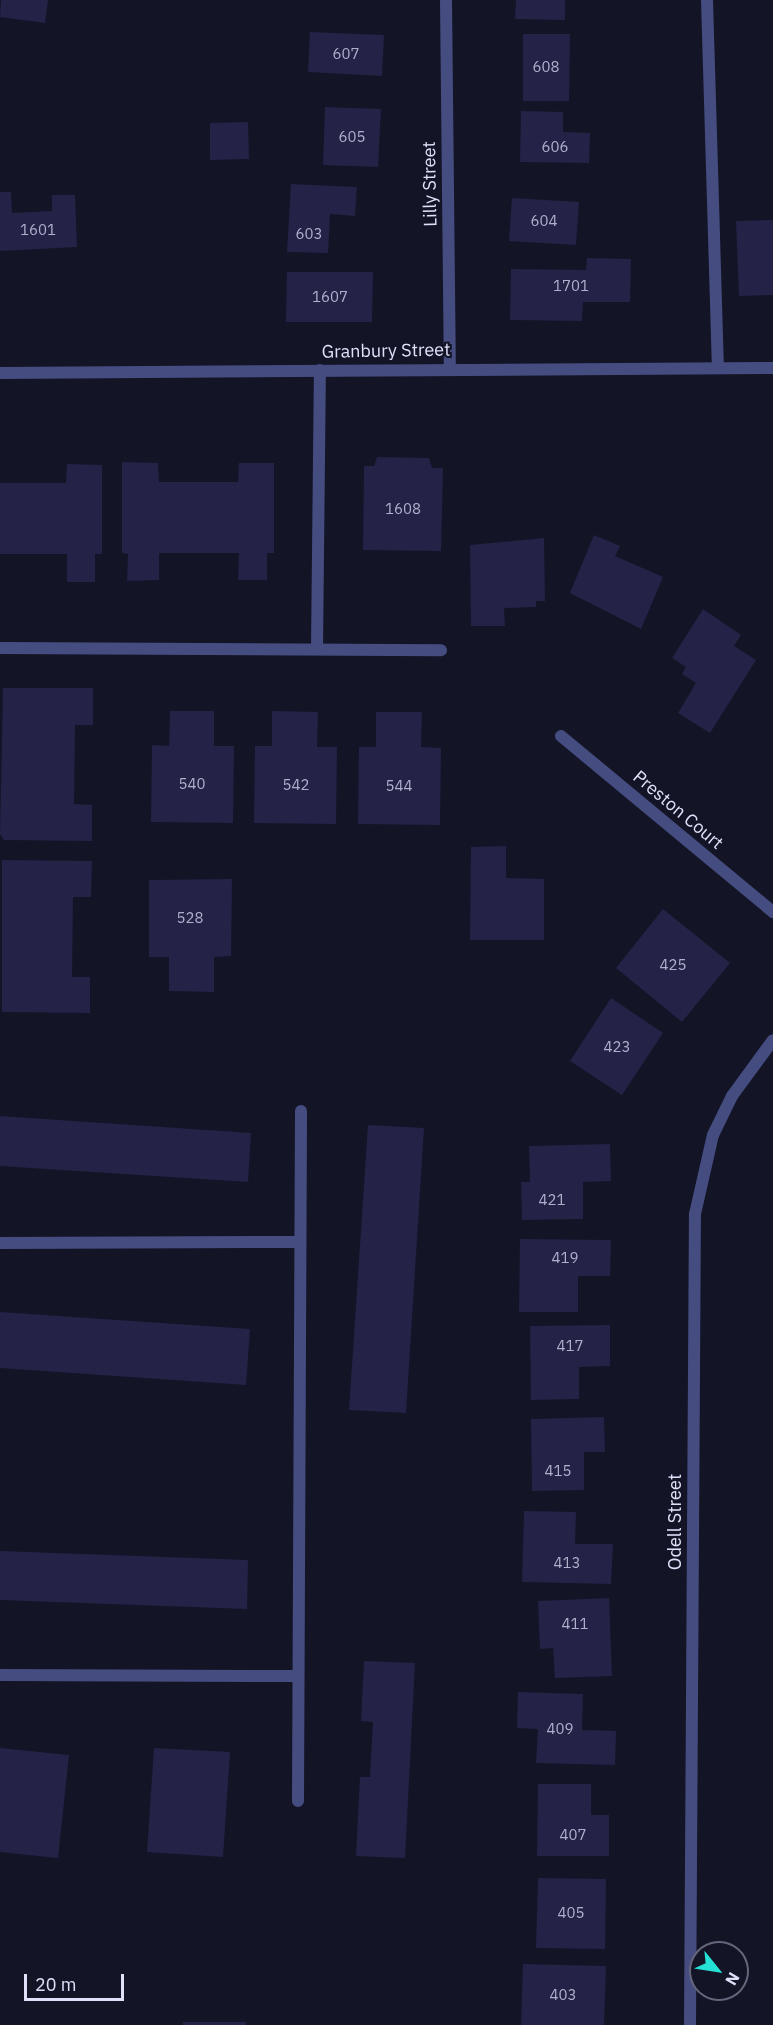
<!DOCTYPE html>
<style>
body{margin:0}
#map{position:relative;width:773px;height:2025px;overflow:hidden;background:#141427;font-family:"IBM Plex Sans",sans-serif}
div>[style]{position:absolute}
.building>*{inset:0;background:#242246}
.service>*{height:12px;margin:-6px;padding:0 6px;transform-origin:6px;border-radius:6px;background:#454d80}
.minor>*{height:12px;margin:-6px;padding:0 6px;transform-origin:6px;border-radius:6px;background:#454d80}
.tertiary>*{height:12px;margin:-6px;padding:0 6px;transform-origin:6px;border-radius:6px;background:#454d80}
span{translate:-50% -50%;white-space:nowrap;text-align:center;line-height:1.15;-webkit-text-stroke:4.5px #141427;paint-order:stroke}
.number-label{font-size:15px;color:#b0b0cd}
.number-label span{-webkit-text-stroke-width:0}
.street-label{font-size:18px;color:#dfe0fa}
.north{position:absolute;left:689px;top:1941px;width:60px;height:60px;box-sizing:border-box;background:#141427;border:2px solid #65667b;border-radius:50%;rotate:120deg;font-size:16px;font-weight:700;line-height:24px;text-align:center;color:#dfe0fa}
.north::after{content:'';display:block;margin:auto;width:21px;height:27px;background:#25e0d4;clip-path:polygon(50% 0,100% 100%,50% 72%,0 100%)}
.scale{position:absolute;left:24px;top:1974px;width:100px;height:27px;box-sizing:border-box;border:3px solid #dfe0fa;border-top:0;padding-left:8px;font-size:18px;line-height:21px;white-space:nowrap;color:#dfe0fa;-webkit-text-stroke:4px #141427;paint-order:stroke}
</style>
<div id="map">
<div class="building">
<div style="clip-path:polygon(1px 0,48px 0,45px 23px,0 17px)"></div>
<div style="clip-path:polygon(516px 0,565px 0,565px 20px,515px 19px)"></div>
<div style="clip-path:polygon(310px 32px,384px 35px,382px 76px,308px 72px)"></div>
<div style="clip-path:polygon(523px 34px,570px 34px,569px 101px,523px 101px)"></div>
<div style="clip-path:polygon(325px 107px,381px 109px,378px 167px,323px 165px)"></div>
<div style="clip-path:polygon(521px 111px,563px 112px,563px 132px,590px 133px,589px 163px,520px 162px)"></div>
<div style="clip-path:polygon(248px 122px,249px 159px,210px 160px,210px 123px)"></div>
<div style="clip-path:polygon(291px 184px,357px 187px,355px 216px,330px 214px,328px 253px,287px 252px)"></div>
<div style="clip-path:polygon(0 192px,11px 192px,12px 213px,52px 211px,52px 195px,75px 195px,77px 247px,0 251px)"></div>
<div style="clip-path:polygon(512px 198px,579px 202px,576px 245px,509px 241px)"></div>
<div style="clip-path:polygon(773px 220px,773px 295px,739px 296px,736px 221px)"></div>
<div style="clip-path:polygon(587px 258px,631px 259px,630px 302px,583px 302px,582px 321px,510px 320px,511px 269px,586px 270px)"></div>
<div style="clip-path:polygon(287px 272px,373px 272px,372px 322px,286px 322px)"></div>
<div style="clip-path:polygon(377px 457px,429px 458px,432px 468px,443px 468px,441px 551px,363px 550px,364px 466px,374px 466px)"></div>
<div style="clip-path:polygon(122px 462px,158px 463px,159px 482px,238px 482px,239px 463px,274px 463px,274px 553px,267px 553px,267px 580px,238px 580px,239px 553px,159px 553px,159px 580px,127px 581px,128px 554px,122px 553px)"></div>
<div style="clip-path:polygon(67px 464px,102px 465px,102px 554px,95px 554px,95px 582px,67px 582px,67px 554px,0 554px,0 483px,66px 483px)"></div>
<div style="clip-path:polygon(594px 535px,620px 546px,615px 556px,663px 577px,641px 629px,570px 593px)"></div>
<div style="clip-path:polygon(544px 538px,545px 601px,536px 601px,536px 607px,504px 608px,505px 626px,471px 626px,470px 545px)"></div>
<div style="clip-path:polygon(703px 609px,741px 635px,734px 646px,756px 660px,710px 733px,678px 713px,696px 683px,682px 674px,686px 667px,672px 658px)"></div>
<div style="clip-path:polygon(3px 688px,93px 688px,93px 725px,75px 725px,74px 804px,92px 805px,92px 841px,4px 840px,0 834px)"></div>
<div style="clip-path:polygon(170px 711px,214px 711px,214px 746px,234px 746px,233px 823px,151px 822px,152px 745px,169px 746px)"></div>
<div style="clip-path:polygon(272px 711px,318px 712px,317px 747px,337px 747px,336px 824px,254px 823px,255px 746px,272px 746px)"></div>
<div style="clip-path:polygon(376px 712px,422px 712px,421px 747px,441px 748px,440px 825px,358px 824px,359px 747px,376px 747px)"></div>
<div style="clip-path:polygon(506px 846px,506px 878px,544px 879px,544px 940px,470px 940px,471px 847px)"></div>
<div style="clip-path:polygon(2px 860px,92px 861px,91px 897px,73px 897px,72px 977px,90px 977px,90px 1013px,2px 1012px)"></div>
<div style="clip-path:polygon(232px 879px,231px 956px,214px 957px,214px 992px,169px 991px,169px 957px,149px 957px,149px 880px)"></div>
<div style="clip-path:polygon(663px 909px,730px 963px,682px 1022px,616px 968px)"></div>
<div style="clip-path:polygon(611px 998px,663px 1033px,622px 1095px,570px 1061px)"></div>
<div style="clip-path:polygon(0 1116px,251px 1133px,248px 1182px,0 1166px)"></div>
<div style="clip-path:polygon(368px 1125px,424px 1128px,406px 1413px,349px 1410px)"></div>
<div style="clip-path:polygon(610px 1144px,611px 1181px,583px 1182px,583px 1219px,522px 1220px,521px 1182px,530px 1182px,529px 1146px)"></div>
<div style="clip-path:polygon(520px 1239px,611px 1240px,610px 1276px,578px 1276px,578px 1312px,519px 1312px)"></div>
<div style="clip-path:polygon(0 1312px,250px 1329px,246px 1385px,0 1368px)"></div>
<div style="clip-path:polygon(610px 1325px,610px 1366px,579px 1367px,579px 1399px,531px 1400px,530px 1326px)"></div>
<div style="clip-path:polygon(604px 1417px,605px 1452px,584px 1452px,584px 1490px,532px 1491px,531px 1419px)"></div>
<div style="clip-path:polygon(524px 1511px,576px 1512px,575px 1544px,613px 1544px,611px 1584px,522px 1582px)"></div>
<div style="clip-path:polygon(0 1551px,248px 1560px,247px 1609px,0 1600px)"></div>
<div style="clip-path:polygon(609px 1598px,612px 1676px,555px 1678px,553px 1648px,540px 1649px,538px 1601px)"></div>
<div style="clip-path:polygon(364px 1661px,415px 1663px,405px 1858px,356px 1856px,360px 1777px,370px 1777px,373px 1722px,361px 1721px)"></div>
<div style="clip-path:polygon(518px 1692px,583px 1694px,582px 1730px,616px 1731px,615px 1765px,536px 1763px,538px 1729px,517px 1728px)"></div>
<div style="clip-path:polygon(0 1748px,69px 1755px,58px 1858px,0 1852px)"></div>
<div style="clip-path:polygon(154px 1748px,230px 1752px,223px 1857px,147px 1852px)"></div>
<div style="clip-path:polygon(538px 1784px,591px 1784px,591px 1815px,609px 1815px,609px 1856px,537px 1856px)"></div>
<div style="clip-path:polygon(538px 1878px,606px 1879px,605px 1949px,536px 1948px)"></div>
<div style="clip-path:polygon(523px 1964px,606px 1966px,604px 2025px,521px 2025px)"></div>
<div style="clip-path:polygon(183px 2022px,246px 2022px,246px 2025px,183px 2025px)"></div>
</div>
<div class="service">
<div style="left:707px;top:0;width:368px;rotate:88.3deg"></div>
<div style="left:0;top:648px;width:441px;rotate:0.3deg"></div>
<div style="left:317px;top:649px;width:279px;rotate:-89.4deg"></div>
<div style="left:0;top:1243px;width:300px;rotate:-0.2deg"></div>
<div style="left:0;top:1675px;width:298px;rotate:0.2deg"></div>
<div style="left:298px;top:1801px;width:690px;rotate:-89.75deg"></div>
</div>
<div class="minor">
<div style="left:446px;top:0;width:368px;rotate:89.4deg"></div>
<div style="left:561px;top:736px;width:276px;rotate:39.7deg"></div>
<div style="left:690px;top:2025px;width:811px;rotate:-89.65deg"></div>
<div style="left:695px;top:1214px;width:81px;rotate:-77.2deg"></div>
<div style="left:713px;top:1135px;width:43px;rotate:-64deg"></div>
<div style="left:732px;top:1096px;width:69px;rotate:-53.8deg"></div>
</div>
<div class="tertiary">
<div style="left:0;top:373px;width:773px;rotate:-0.37deg"></div>
</div>
<div class="number-label">
<span style="left:346px;top:54px">607</span>
<span style="left:546px;top:67px">608</span>
<span style="left:352px;top:137px">605</span>
<span style="left:555px;top:147px">606</span>
<span style="left:544px;top:221px">604</span>
<span style="left:38px;top:230px">1601</span>
<span style="left:309px;top:234px">603</span>
<span style="left:571px;top:286px">1701</span>
<span style="left:330px;top:297px">1607</span>
<span style="left:403px;top:509px">1608</span>
<span style="left:192px;top:784px">540</span>
<span style="left:296px;top:785px">542</span>
<span style="left:399px;top:786px">544</span>
<span style="left:190px;top:918px">528</span>
<span style="left:673px;top:965px">425</span>
<span style="left:617px;top:1047px">423</span>
<span style="left:552px;top:1200px">421</span>
<span style="left:565px;top:1258px">419</span>
<span style="left:570px;top:1346px">417</span>
<span style="left:558px;top:1471px">415</span>
<span style="left:567px;top:1563px">413</span>
<span style="left:575px;top:1624px">411</span>
<span style="left:560px;top:1729px">409</span>
<span style="left:573px;top:1835px">407</span>
<span style="left:571px;top:1913px">405</span>
<span style="left:563px;top:1995px">403</span>
</div>
<div class="street-label">
<span style="left:430px;top:184px;rotate:-91deg">Lilly Street</span>
<span style="left:386px;top:351px;rotate:-1deg">Granbury Street</span>
<span style="left:678px;top:810px;rotate:40deg">Preston Court</span>
<span style="left:675px;top:1522px;rotate:-90deg">Odell Street</span>
</div>
<div class="north">N</div>
<div class="scale">20 m</div>
</div>
